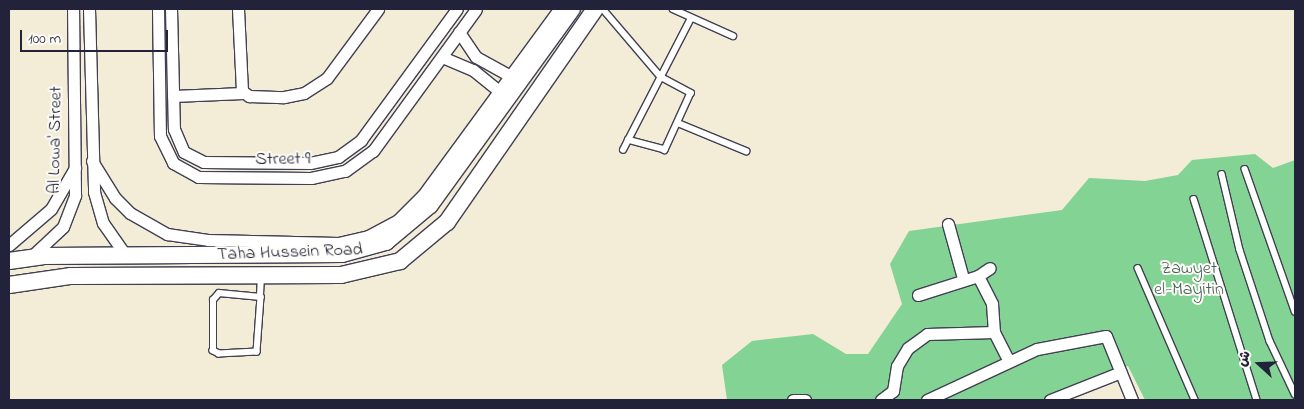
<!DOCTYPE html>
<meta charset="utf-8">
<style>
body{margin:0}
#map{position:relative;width:1304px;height:409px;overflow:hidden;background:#f3ecd7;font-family:"Indie Flower","Playpen Sans Arabic",sans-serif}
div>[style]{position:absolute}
.green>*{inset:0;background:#82d394}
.roads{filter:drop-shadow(1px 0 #414052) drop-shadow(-1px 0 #414052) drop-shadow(0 1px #414052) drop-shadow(0 -1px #414052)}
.service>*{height:5.5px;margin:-2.75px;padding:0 2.75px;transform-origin:2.75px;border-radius:2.75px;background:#fff}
.minor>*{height:11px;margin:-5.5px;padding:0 5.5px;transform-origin:5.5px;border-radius:5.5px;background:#fff}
.secondary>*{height:16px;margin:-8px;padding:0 8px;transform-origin:8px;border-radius:8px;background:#fff}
span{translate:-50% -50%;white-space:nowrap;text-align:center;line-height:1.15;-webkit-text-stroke:4px #fdfcf7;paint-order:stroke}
.street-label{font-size:18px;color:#22223b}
.park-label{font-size:18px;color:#44605a}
.frame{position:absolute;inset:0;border:10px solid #22223b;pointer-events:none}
.north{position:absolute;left:1234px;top:339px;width:50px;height:50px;-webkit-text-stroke:4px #fdfcf7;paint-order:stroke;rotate:290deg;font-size:14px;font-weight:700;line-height:20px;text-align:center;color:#22223b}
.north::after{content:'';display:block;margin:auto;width:18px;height:22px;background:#22223b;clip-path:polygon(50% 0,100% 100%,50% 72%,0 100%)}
.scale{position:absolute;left:20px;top:30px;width:148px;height:22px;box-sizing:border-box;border:2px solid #22223b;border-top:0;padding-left:6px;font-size:15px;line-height:18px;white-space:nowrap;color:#22223b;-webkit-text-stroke:4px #fdfcf7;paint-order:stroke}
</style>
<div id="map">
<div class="green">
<div style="clip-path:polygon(1255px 154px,1273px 168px,1295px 160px,1295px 400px,1145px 400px,1128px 366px,1043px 400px,727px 400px,722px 365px,752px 341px,813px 334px,846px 354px,868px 354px,902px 304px,890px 264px,909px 231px,1062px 210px,1089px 178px,1145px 181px,1178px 175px,1192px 160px)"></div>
</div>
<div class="roads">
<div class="service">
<div style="left:603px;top:9px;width:89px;rotate:49.5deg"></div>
<div style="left:661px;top:77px;width:34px;rotate:28deg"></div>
<div style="left:691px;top:93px;width:63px;rotate:114.5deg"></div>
<div style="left:665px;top:150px;width:38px;rotate:-165deg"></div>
<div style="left:673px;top:9px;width:66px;rotate:24.2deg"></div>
<div style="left:678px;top:123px;width:74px;rotate:22.4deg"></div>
<div style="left:623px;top:150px;width:148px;rotate:-62.7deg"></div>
<div style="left:1245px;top:169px;width:151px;rotate:70.6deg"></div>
<div style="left:1222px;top:174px;width:78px;rotate:76.7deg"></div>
<div style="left:1240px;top:250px;width:96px;rotate:71.8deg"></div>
<div style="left:1270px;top:341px;width:59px;rotate:64.7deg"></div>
<div style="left:1194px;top:199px;width:211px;rotate:72.6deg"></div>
<div style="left:1138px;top:268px;width:144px;rotate:66.6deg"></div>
<div style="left:219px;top:293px;width:42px;rotate:5.4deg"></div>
<div style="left:261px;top:297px;width:55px;rotate:94.2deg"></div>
<div style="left:257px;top:352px;width:38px;rotate:177deg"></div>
<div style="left:219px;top:354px;width:7px;rotate:-153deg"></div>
<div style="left:213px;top:351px;width:51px;rotate:-90deg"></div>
<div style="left:213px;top:300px;width:9px;rotate:-49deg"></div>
<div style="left:260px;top:295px;width:17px;rotate:-87deg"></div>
</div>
<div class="minor">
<div style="left:89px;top:9px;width:183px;rotate:88.4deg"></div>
<div style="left:94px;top:192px;width:32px;rotate:74deg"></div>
<div style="left:103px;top:223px;width:39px;rotate:55deg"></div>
<div style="left:158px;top:9px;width:127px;rotate:89.1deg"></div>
<div style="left:160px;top:136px;width:30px;rotate:64deg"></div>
<div style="left:173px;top:163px;width:29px;rotate:29deg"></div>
<div style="left:198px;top:177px;width:113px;rotate:0.5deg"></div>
<div style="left:311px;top:178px;width:35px;rotate:-12deg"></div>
<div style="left:345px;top:171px;width:34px;rotate:-36deg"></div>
<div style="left:373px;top:151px;width:175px;rotate:-54deg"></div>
<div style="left:171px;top:9px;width:120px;rotate:88.6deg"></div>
<div style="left:174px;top:129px;width:25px;rotate:67deg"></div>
<div style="left:184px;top:152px;width:22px;rotate:27deg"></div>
<div style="left:204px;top:162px;width:106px;rotate:0.5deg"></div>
<div style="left:310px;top:163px;width:29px;rotate:-12deg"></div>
<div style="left:338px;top:157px;width:29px;rotate:-36deg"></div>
<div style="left:361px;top:140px;width:162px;rotate:-53.8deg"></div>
<div style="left:238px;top:9px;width:82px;rotate:87.2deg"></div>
<div style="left:242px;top:91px;width:9px;rotate:36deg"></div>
<div style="left:249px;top:96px;width:35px;rotate:2deg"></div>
<div style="left:284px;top:97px;width:20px;rotate:-11deg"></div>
<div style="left:304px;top:93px;width:27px;rotate:-33deg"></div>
<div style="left:327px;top:78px;width:86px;rotate:-53.5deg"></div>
<div style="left:459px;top:32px;width:30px;rotate:56deg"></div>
<div style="left:476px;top:57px;width:39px;rotate:29deg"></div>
<div style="left:442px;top:57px;width:34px;rotate:23deg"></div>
<div style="left:473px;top:70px;width:33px;rotate:39deg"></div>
<div style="left:173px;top:96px;width:70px;rotate:-2.5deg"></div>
<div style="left:92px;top:161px;width:44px;rotate:58.1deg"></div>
<div style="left:115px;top:198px;width:21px;rotate:45deg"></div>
<div style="left:130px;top:213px;width:43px;rotate:29.6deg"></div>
<div style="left:167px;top:234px;width:41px;rotate:8.3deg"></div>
<div style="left:208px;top:240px;width:130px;rotate:1.3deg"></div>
<div style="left:338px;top:243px;width:31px;rotate:-13deg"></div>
<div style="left:368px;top:236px;width:34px;rotate:-28deg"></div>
<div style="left:398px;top:220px;width:35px;rotate:-45deg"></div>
<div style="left:423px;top:195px;width:230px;rotate:-53.8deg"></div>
<div style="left:948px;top:224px;width:56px;rotate:74.5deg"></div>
<div style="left:9px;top:245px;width:55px;rotate:-40.6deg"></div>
<div style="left:51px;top:209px;width:48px;rotate:-59.7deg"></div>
<div style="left:32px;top:256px;width:42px;rotate:-43.1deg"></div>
<div style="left:63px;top:227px;width:34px;rotate:-69deg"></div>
<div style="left:75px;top:195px;width:186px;rotate:-90.6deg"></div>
<div style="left:978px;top:276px;width:31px;rotate:63deg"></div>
<div style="left:992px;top:304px;width:28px;rotate:86deg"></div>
<div style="left:994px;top:332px;width:33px;rotate:63deg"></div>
<div style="left:918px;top:295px;width:63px;rotate:-17.6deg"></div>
<div style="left:978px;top:276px;width:14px;rotate:-34deg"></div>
<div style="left:793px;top:400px;width:12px"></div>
<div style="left:881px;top:400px;width:15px;rotate:-37deg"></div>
<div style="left:893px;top:391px;width:25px;rotate:-81deg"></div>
<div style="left:897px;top:366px;width:21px;rotate:-59deg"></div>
<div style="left:908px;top:348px;width:24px;rotate:-36deg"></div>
<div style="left:927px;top:334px;width:67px;rotate:-1.7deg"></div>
<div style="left:927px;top:400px;width:121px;rotate:-24.9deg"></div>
<div style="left:1037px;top:349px;width:70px;rotate:-10.7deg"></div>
<div style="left:1106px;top:336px;width:69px;rotate:67.9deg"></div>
<div style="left:1050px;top:400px;width:76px;rotate:-21.5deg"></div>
</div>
<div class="secondary">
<div style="left:9px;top:261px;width:34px;rotate:-8deg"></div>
<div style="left:43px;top:256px;width:299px;rotate:-0.4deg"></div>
<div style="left:342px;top:254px;width:46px;rotate:-15.3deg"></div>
<div style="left:386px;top:242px;width:57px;rotate:-40.1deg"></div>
<div style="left:430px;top:205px;width:242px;rotate:-54.1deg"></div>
<div style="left:9px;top:285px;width:63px;rotate:-8.3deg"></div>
<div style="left:71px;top:276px;width:270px;rotate:-0.2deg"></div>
<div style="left:341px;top:275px;width:61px;rotate:-13.3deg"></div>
<div style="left:400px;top:261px;width:61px;rotate:-39.7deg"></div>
<div style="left:447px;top:222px;width:259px;rotate:-55.2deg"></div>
</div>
</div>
<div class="street-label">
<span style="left:56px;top:140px;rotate:-89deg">Al Lowa' Street</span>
<span style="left:283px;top:160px;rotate:-1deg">Street 9</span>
<span style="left:290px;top:253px;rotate:-2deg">Taha Hussein Road</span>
</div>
<div class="park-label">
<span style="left:1189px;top:280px">Zawyet<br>el-Mayitin</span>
</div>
<div class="frame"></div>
<div class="north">ش</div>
<div class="scale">100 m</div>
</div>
